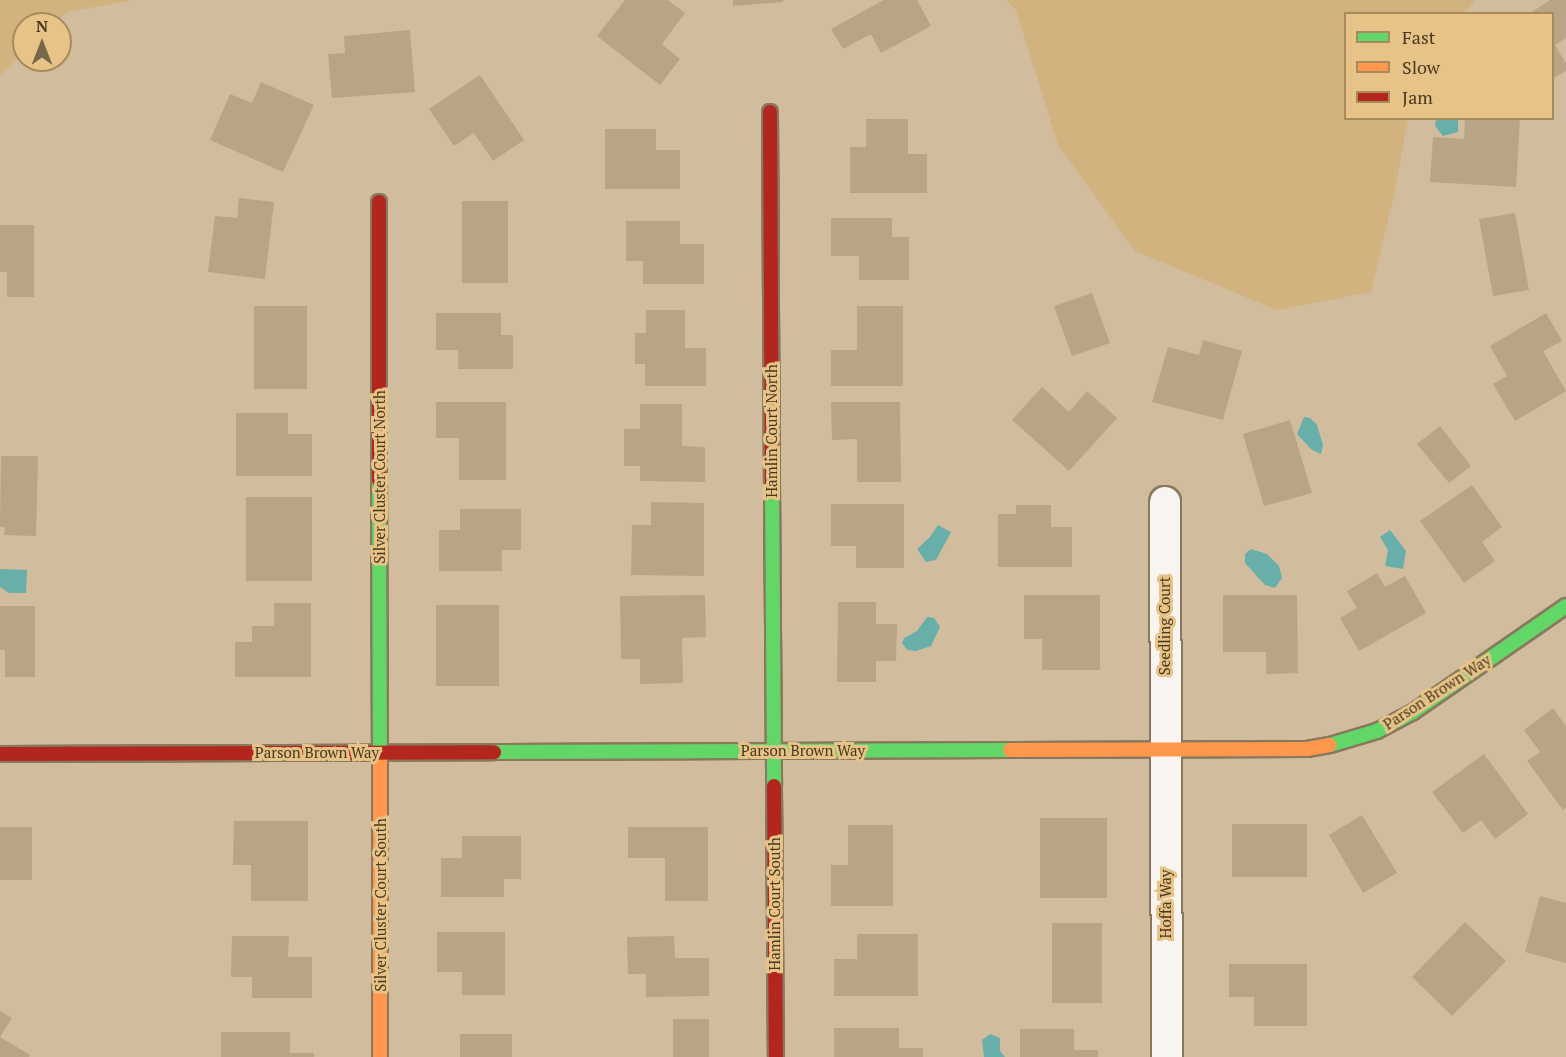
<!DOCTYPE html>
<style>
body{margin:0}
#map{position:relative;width:1566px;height:1057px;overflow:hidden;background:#d1bd9d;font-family:"PT Serif",serif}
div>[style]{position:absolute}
.green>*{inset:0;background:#d2b37f}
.water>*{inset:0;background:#68afaa}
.building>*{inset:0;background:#b7a586}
.roads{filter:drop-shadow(2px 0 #88795e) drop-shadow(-2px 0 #88795e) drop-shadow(0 2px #88795e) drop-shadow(0 -2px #88795e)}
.street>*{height:30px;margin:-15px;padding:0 15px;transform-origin:15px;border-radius:15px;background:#f8f5f0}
.fast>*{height:14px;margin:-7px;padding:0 7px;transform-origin:7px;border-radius:7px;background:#63d668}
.slow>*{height:14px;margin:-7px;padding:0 7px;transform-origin:7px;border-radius:7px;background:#ff974d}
.jam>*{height:14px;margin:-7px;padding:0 7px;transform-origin:7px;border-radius:7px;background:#b3261e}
span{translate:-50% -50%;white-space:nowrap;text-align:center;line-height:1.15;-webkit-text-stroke:6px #e7c387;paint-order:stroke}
.street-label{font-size:15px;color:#47381f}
.legend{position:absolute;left:1344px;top:12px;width:210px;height:108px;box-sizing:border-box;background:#e7c387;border:2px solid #a78b5d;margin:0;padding:8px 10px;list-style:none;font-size:18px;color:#47381f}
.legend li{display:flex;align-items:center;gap:12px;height:30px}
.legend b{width:30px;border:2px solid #a78b5d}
.north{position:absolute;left:12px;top:12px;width:60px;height:60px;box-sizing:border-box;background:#e7c387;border:2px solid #a78b5d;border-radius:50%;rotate:0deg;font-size:16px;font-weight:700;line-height:24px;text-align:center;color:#47381f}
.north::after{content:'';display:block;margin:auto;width:21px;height:27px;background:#77674b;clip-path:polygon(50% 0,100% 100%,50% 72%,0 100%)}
</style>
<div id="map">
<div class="green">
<div style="clip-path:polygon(0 0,134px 0,67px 12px,54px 24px,24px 24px,24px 52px,0 75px)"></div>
<div style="clip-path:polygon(1006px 0,1476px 0,1464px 13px,1346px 14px,1346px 118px,1408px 119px,1395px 191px,1371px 292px,1277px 310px,1135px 251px,1058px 145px,1016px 10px)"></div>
</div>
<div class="water">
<div style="clip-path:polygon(1436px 119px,1458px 119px,1458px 132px,1443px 136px,1435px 126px)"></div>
<div style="clip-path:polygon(1304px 417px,1310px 418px,1317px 425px,1323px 445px,1321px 454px,1312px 450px,1297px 434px)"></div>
<div style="clip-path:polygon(938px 525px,951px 532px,936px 560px,926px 562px,917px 549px,930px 537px)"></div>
<div style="clip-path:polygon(1390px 530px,1406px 551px,1403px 569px,1385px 566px,1388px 550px,1380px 537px)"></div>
<div style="clip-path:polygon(1251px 549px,1267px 554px,1279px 566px,1282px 578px,1275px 588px,1265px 585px,1245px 563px,1245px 554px)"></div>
<div style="clip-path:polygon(0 569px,27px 570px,26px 593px,9px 593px,0 587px)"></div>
<div style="clip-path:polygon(927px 617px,934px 618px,940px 627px,931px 646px,916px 651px,907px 650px,902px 643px,904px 638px,917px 631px)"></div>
<div style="clip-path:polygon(990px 1034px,1000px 1038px,1000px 1051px,1005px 1057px,984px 1057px,982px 1040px)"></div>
</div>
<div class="building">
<div style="clip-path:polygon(625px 0,668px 0,685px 13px,662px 44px,680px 59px,660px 85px,597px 36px)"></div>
<div style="clip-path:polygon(733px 0,783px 0,783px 2px,733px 6px)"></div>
<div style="clip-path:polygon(884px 0,917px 0,931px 26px,881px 53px,871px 34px,843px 49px,831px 29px)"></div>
<div style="clip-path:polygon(1550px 0,1566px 0,1566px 38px,1555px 45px,1566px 63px,1566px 71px,1552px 79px,1552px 14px,1529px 14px)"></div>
<div style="clip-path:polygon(410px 30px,415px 92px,332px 98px,328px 54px,345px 53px,344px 36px)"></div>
<div style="clip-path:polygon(480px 75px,524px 140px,493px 161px,474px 133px,454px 146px,429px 109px)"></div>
<div style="clip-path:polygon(261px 82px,314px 105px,283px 172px,210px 140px,230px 94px,252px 103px)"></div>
<div style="clip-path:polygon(1465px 118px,1520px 118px,1516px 187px,1430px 182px,1433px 137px,1464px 139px)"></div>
<div style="clip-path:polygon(866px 119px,908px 119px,908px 154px,927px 154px,927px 193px,850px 193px,850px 147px,866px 147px)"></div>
<div style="clip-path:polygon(605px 129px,656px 129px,656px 150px,680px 150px,680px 189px,605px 189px)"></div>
<div style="clip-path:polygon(239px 198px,274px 202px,265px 279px,208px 272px,215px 216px,237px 218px)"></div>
<div style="clip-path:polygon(462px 201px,508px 201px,508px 283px,462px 283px)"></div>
<div style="clip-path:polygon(1515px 213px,1529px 290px,1493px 296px,1479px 219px)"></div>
<div style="clip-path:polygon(831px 218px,892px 218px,892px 237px,909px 237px,909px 280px,859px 280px,859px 256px,831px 256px)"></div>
<div style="clip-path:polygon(626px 221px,680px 221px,680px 244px,704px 244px,704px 284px,643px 284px,643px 261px,626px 261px)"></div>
<div style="clip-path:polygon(0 225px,34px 225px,34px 297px,7px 297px,7px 272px,0 272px)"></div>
<div style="clip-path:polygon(1092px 293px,1110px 343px,1072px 356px,1054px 306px)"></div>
<div style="clip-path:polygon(254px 306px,307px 306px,307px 389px,254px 389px)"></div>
<div style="clip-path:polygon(857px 306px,903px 306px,903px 386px,831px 386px,831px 350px,857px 350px)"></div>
<div style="clip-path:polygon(646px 310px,685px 310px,685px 348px,706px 348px,706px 386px,645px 386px,645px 364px,635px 364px,635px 333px,646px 333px)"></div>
<div style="clip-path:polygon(436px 313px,501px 313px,501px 335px,513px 335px,513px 369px,458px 369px,458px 350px,436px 350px)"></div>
<div style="clip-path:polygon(1546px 313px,1562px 341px,1543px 351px,1566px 391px,1515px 421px,1493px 384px,1507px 376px,1490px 346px)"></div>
<div style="clip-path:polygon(1203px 340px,1242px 351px,1223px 420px,1152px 402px,1168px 347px,1199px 355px)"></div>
<div style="clip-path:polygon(1042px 387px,1069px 412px,1087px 391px,1117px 418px,1069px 471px,1012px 420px)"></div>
<div style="clip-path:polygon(436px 402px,506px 402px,506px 480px,459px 480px,459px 438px,436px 438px)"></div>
<div style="clip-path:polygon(831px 402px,900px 402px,901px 482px,857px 482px,857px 439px,832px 440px)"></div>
<div style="clip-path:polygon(640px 404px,682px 404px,682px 446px,705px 447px,705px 482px,640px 481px,640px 466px,624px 466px,624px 429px,640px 429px)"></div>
<div style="clip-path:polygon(236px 413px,288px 413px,288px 434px,312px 434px,312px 476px,236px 476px)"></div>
<div style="clip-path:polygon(1290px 420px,1312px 493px,1264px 506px,1243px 434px)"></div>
<div style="clip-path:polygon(1440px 426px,1471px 466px,1449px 483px,1417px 444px)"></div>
<div style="clip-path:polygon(1px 456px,38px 456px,36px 536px,4px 535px,5px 527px,0 527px)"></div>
<div style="clip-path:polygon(1472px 485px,1502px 527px,1482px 542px,1495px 561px,1464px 583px,1420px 521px)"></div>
<div style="clip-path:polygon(246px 497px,312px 497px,312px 581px,246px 581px)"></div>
<div style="clip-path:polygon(651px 502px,704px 503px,704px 576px,631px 575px,632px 525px,651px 525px)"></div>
<div style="clip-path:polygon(831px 504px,904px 504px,904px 568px,856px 568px,856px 546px,831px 546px)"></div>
<div style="clip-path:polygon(1016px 505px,1051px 505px,1051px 527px,1072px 527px,1072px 567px,998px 567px,998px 514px,1016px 514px)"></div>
<div style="clip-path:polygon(460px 509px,521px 509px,521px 550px,502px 550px,502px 571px,439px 571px,439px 530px,460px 530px)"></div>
<div style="clip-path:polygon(1377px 573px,1385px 587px,1405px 576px,1426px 613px,1359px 651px,1340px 618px,1357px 608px,1347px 591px)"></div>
<div style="clip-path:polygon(705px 595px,706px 637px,682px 638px,683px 683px,640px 684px,640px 659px,621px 659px,620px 596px)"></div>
<div style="clip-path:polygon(1024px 595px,1100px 595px,1100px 670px,1042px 670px,1042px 639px,1024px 639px)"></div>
<div style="clip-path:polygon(1223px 595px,1297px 595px,1298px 673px,1266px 674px,1266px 652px,1223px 652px)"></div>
<div style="clip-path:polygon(838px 602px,876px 602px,876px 624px,897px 624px,896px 661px,876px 661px,876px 682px,837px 682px)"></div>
<div style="clip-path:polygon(274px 603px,311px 603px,311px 677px,235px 677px,235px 642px,252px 642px,252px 626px,274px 626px)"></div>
<div style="clip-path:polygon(436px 605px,499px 605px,499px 686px,436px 686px)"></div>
<div style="clip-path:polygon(0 606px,35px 606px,35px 677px,5px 677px,5px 650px,0 650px)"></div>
<div style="clip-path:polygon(1553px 708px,1566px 726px,1566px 807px,1563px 810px,1527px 761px,1540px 752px,1524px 730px)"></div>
<div style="clip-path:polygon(1484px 754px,1528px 814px,1495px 839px,1481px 820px,1463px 833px,1432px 792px)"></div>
<div style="clip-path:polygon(1362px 815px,1397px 873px,1363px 893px,1329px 835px)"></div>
<div style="clip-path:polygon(1040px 818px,1107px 818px,1107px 898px,1040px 898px)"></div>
<div style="clip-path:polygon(234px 821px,308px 821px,308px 901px,251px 901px,251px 865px,233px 865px)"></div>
<div style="clip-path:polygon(1232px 824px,1307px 824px,1307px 877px,1232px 877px)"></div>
<div style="clip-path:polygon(848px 825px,893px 825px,893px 906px,831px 906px,831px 865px,848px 865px)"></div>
<div style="clip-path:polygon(0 827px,32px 827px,32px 880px,0 880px)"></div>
<div style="clip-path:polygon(628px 827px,708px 827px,708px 901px,665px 901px,665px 858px,628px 858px)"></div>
<div style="clip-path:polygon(462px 836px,521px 836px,521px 879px,504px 879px,504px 897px,441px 897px,441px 858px,462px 858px)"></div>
<div style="clip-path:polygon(1540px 896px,1566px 903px,1566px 963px,1525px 952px)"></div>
<div style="clip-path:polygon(1465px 922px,1506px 961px,1452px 1016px,1412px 977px)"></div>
<div style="clip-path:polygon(1052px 923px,1102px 923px,1102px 1003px,1052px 1003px)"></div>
<div style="clip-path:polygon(437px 932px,505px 932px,505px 995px,462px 995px,462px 972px,437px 972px)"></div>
<div style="clip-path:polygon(857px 934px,918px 934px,918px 996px,834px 996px,834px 959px,857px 959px)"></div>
<div style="clip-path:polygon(232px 936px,289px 936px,288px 957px,312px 957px,312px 998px,252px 998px,252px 977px,231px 977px)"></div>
<div style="clip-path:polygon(674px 936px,675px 958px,709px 958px,709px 996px,646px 997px,646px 974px,628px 974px,627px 937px)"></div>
<div style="clip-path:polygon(1229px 964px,1307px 964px,1307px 1026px,1254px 1026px,1254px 997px,1229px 997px)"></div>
<div style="clip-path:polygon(0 1011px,12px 1018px,0 1037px,30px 1055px,29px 1057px,0 1057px)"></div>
<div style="clip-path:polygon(673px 1019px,709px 1019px,709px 1057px,673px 1057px)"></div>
<div style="clip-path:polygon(834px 1028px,899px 1028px,899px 1048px,923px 1048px,923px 1057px,834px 1057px)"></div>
<div style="clip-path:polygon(1020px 1029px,1074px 1029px,1074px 1050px,1098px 1050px,1098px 1057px,1020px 1057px)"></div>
<div style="clip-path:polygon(221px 1032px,290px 1032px,290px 1053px,314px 1053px,314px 1057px,221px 1057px)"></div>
<div style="clip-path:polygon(460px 1034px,512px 1034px,512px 1057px,460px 1057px)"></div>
</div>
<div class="roads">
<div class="street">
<div style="left:1165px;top:502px;width:555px;rotate:89.79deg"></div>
</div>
<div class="fast">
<div style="left:379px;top:480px;width:279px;rotate:89.8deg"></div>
<div style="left:772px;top:483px;width:303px;rotate:89.6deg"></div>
<div style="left:1330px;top:745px;width:49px;rotate:-16.6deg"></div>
<div style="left:1377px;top:731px;width:41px;rotate:-27.8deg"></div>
<div style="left:1413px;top:712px;width:186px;rotate:-34.7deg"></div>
<div style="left:494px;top:752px;width:516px;rotate:-0.22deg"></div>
</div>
<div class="slow">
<div style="left:1010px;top:750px;width:297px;rotate:-0.2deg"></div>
<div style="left:1307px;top:749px;width:23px;rotate:-10deg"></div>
<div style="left:380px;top:759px;width:298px;rotate:90deg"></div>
</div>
<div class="jam">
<div style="left:770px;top:112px;width:371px;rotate:89.7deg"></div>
<div style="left:379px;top:202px;width:278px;rotate:90deg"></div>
<div style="left:0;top:754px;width:494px;rotate:-0.2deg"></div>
<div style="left:774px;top:786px;width:271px;rotate:89.6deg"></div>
</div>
</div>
<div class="street-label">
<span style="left:772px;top:431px;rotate:-90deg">Hamlin Court North</span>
<span style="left:380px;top:477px;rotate:-90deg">Silver Cluster Court North</span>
<span style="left:1165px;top:626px;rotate:-90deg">Seedling Court</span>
<span style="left:1437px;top:692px;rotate:-33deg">Parson Brown Way</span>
<span style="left:803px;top:751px">Parson Brown Way</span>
<span style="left:317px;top:753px">Parson Brown Way</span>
<span style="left:775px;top:904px;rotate:-90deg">Hamlin Court South</span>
<span style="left:1166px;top:904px;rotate:-90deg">Hoffa Way</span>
<span style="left:381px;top:905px;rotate:-90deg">Silver Cluster Court South</span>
</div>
<ul class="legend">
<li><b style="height:8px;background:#63d668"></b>Fast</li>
<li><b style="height:8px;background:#ff974d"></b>Slow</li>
<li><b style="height:8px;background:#b3261e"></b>Jam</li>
</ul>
<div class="north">N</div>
</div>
